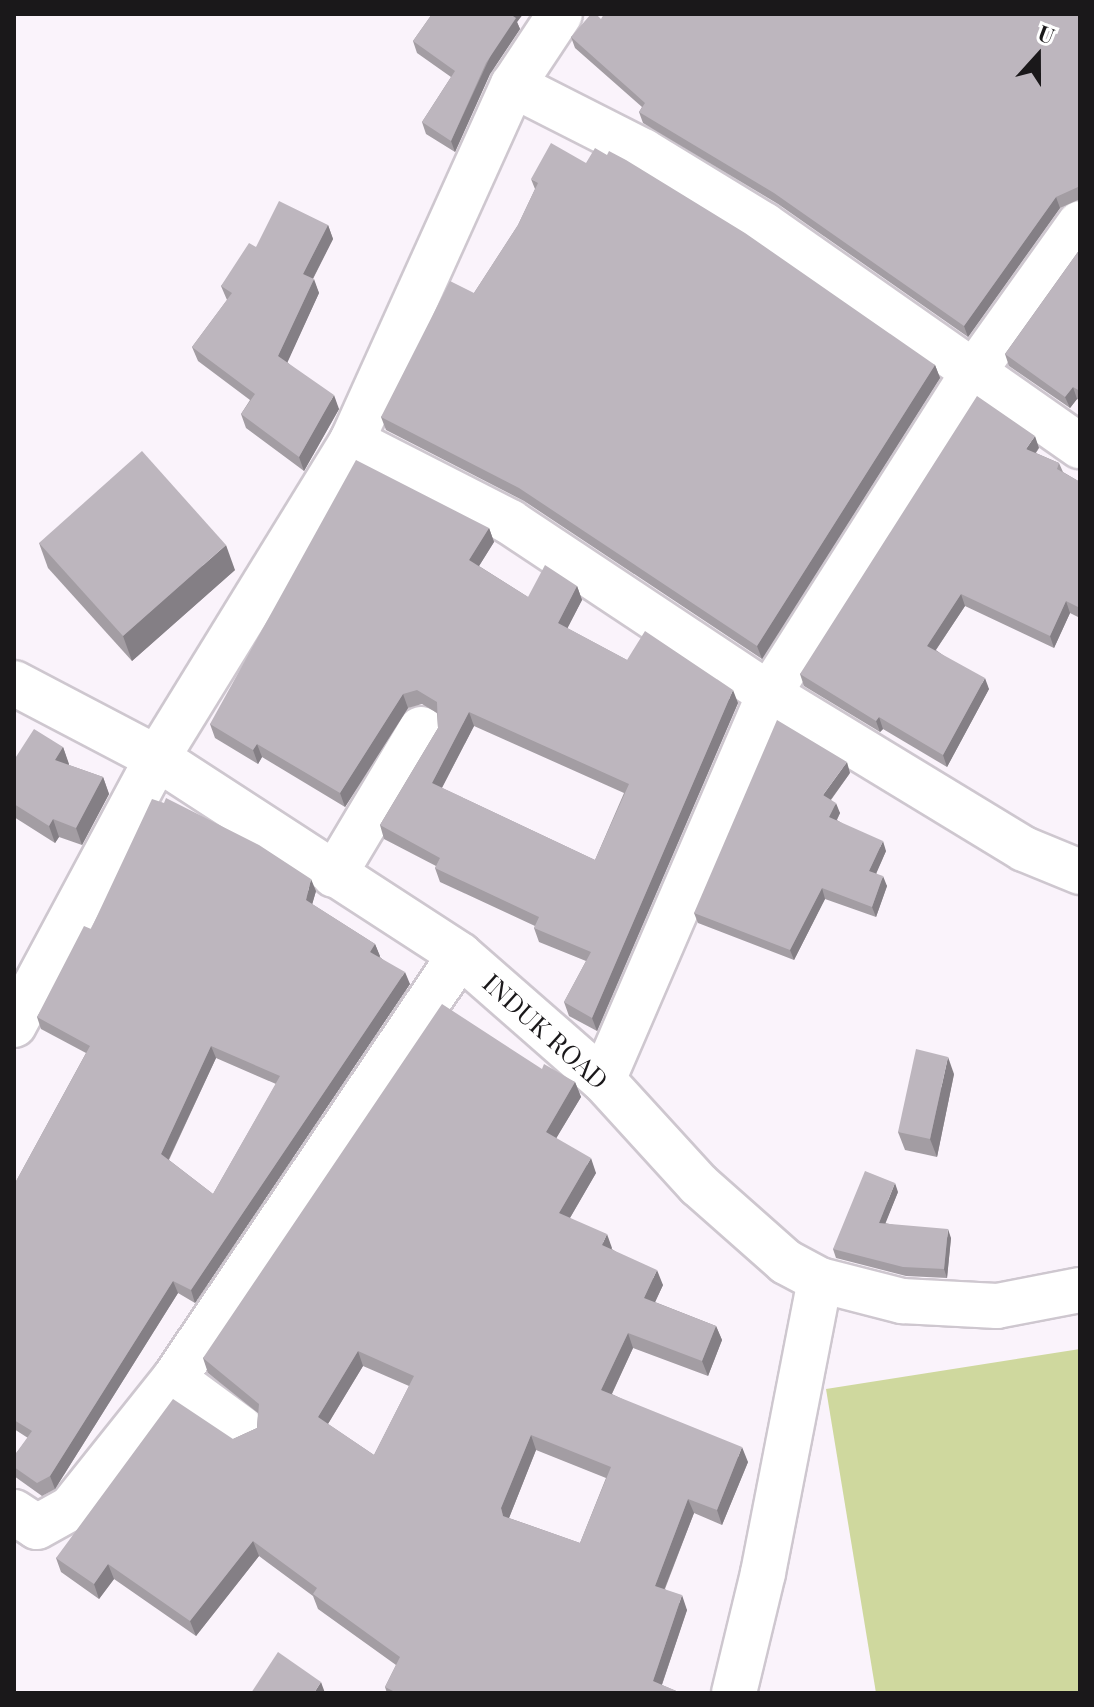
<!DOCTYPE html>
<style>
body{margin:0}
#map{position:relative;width:1094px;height:1707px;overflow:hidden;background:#faf3fb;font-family:"Playfair Display",serif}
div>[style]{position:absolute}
.green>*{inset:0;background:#cfd89e}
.roads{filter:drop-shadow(2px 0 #cec7cf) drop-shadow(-2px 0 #cec7cf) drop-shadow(0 2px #cec7cf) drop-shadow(0 -2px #cec7cf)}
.minor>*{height:44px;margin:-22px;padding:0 22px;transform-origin:22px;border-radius:22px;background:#fff}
.wall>*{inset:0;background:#a39da3}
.shaded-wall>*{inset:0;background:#847f85}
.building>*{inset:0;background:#bdb6be}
span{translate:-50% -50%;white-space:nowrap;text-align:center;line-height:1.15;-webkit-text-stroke:6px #fff;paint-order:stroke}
.street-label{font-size:26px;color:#1a181a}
.frame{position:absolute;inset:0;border:16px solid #1a181a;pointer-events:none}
.north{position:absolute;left:998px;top:16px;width:80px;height:80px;-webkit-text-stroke:6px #fff;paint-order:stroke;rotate:21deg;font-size:22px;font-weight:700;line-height:32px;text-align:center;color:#1a181a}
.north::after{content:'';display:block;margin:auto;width:28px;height:36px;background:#1a181a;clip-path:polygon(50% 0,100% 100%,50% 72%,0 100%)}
</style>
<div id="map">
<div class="green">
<div style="clip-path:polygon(1080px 1349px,1080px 1693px,876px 1693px,826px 1389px)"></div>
</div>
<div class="roads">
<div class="minor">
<div style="left:513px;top:85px;width:146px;rotate:26.9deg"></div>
<div style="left:643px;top:151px;width:142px;rotate:31.4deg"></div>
<div style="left:764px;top:225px;width:386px;rotate:35deg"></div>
<div style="left:352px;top:441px;width:178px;rotate:27.1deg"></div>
<div style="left:510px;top:522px;width:311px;rotate:33.6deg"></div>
<div style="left:769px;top:694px;width:298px;rotate:31.3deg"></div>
<div style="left:1024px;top:849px;width:61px;rotate:22.3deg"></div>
<div style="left:14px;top:683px;width:161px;rotate:27.7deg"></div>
<div style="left:157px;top:758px;width:361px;rotate:33deg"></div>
<div style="left:460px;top:955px;width:190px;rotate:41.2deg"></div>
<div style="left:603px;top:1080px;width:142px;rotate:47.6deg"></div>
<div style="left:699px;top:1185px;width:116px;rotate:41.5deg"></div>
<div style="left:786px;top:1262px;width:38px;rotate:28deg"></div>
<div style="left:820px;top:1280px;width:85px;rotate:14.4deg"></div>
<div style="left:902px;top:1301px;width:95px;rotate:3deg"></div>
<div style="left:997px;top:1306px;width:85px;rotate:-10.9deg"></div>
<div style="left:334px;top:875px;width:170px;rotate:-59.2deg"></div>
<div style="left:14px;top:1025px;width:303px;rotate:-61.8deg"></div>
<div style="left:157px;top:758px;width:372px;rotate:-58.4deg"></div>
<div style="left:352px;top:441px;width:391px;rotate:-65.7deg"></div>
<div style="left:513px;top:85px;width:85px;rotate:-56.5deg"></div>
<div style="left:603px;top:1080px;width:420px;rotate:-66.7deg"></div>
<div style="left:769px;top:694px;width:380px;rotate:-57.6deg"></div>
<div style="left:973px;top:373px;width:184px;rotate:-54.5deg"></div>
<div style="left:174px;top:1379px;width:84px;rotate:36.3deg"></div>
<div style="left:14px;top:1512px;width:27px;rotate:33deg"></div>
<div style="left:37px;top:1527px;width:39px;rotate:-29deg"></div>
<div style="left:71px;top:1508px;width:165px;rotate:-51.4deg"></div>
<div style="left:174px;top:1379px;width:511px;rotate:-56deg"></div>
<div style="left:734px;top:1693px;width:123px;rotate:-76.4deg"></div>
<div style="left:763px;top:1573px;width:298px;rotate:-79deg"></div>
</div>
</div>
<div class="wall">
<div style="clip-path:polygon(432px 14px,523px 14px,517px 22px,520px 29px,490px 74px,455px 152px,426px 134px,422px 122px,451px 77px,417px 53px,413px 41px)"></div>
<div style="clip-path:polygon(1080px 14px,1080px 199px,1060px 208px,968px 337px,778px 204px,643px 123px,639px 112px,642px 107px,575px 48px,571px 37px,601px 19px)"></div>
<div style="clip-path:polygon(531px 179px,935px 365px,940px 378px,762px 659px,524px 501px,386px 430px,381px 417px,474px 293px,518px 225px,535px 189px)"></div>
<div style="clip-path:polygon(328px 225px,333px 239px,313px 279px,319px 293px,287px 362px,339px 409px,304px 471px,246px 428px,241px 414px,250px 400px,198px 361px,192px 347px,227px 300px,221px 286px,256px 247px)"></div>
<div style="clip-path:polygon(1080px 249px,1080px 400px,1077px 399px,1070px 408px,1009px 366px,1005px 354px)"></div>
<div style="clip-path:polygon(1039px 448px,1036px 453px,1059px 463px,1063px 472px,1080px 482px,1080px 618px,1070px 613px,1054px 648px,965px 606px,936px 650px,989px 689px,947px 767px,883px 729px,880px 732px,804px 686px,800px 674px)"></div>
<div style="clip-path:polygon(evenodd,489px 528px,494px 542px,479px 566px,528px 597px,577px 586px,582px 600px,567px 628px,627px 660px,738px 703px,597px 1031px,569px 1016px,564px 1002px,586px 961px,539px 942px,534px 928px,535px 926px,440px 882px,435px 868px,436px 866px,384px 839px,380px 825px,438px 728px,437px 713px,422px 704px,408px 708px,345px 807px,262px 757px,258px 764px,215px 738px,210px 724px,489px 528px,474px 726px,624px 793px,595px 860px,442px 788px,474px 726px)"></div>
<div style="clip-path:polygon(39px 543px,235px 570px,132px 661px,48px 568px)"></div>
<div style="clip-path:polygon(63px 747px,69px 765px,103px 777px,109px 794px,82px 845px,59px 837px,55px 843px,14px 817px,14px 760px)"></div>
<div style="clip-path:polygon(850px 773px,831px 800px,840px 813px,837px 820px,886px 851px,876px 873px,887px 886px,876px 917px,825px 899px,794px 960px,698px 923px,694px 913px)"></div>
<div style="clip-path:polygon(evenodd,316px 891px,312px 904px,375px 944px,380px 957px,410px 984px,195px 1303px,178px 1293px,55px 1489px,42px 1496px,14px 1476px,14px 1456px,28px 1438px,14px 1429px,14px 1185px,86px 1053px,41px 1029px,37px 1017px,91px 929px,316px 891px,216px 1058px,276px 1084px,213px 1194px,169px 1160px,216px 1058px)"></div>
<div style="clip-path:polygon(evenodd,542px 1069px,575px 1082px,581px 1097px,556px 1138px,596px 1173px,570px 1218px,612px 1249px,663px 1285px,655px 1302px,716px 1326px,722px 1340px,708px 1376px,633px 1348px,612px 1394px,748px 1462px,722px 1525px,694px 1513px,665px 1589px,687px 1610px,662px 1685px,681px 1693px,387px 1693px,385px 1687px,396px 1665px,318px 1609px,313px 1596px,259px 1556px,196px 1636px,114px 1579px,99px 1599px,61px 1572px,56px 1558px,233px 1439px,257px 1428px,258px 1413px,208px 1373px,203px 1358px,542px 1069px,363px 1366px,409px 1386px,374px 1455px,328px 1424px,363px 1366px,542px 1069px,536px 1450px,606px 1478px,580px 1543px,509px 1518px,536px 1450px)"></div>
<div style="clip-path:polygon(954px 1074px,937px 1157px,905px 1150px,898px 1132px)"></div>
<div style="clip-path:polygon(898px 1192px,885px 1223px,951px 1238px,947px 1278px,906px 1276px,836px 1258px,833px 1249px)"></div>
</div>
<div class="shaded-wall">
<div style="clip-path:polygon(510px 14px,523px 14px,517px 22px,520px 29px,490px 74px,455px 152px,451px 141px)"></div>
<div style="clip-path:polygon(1056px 197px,1060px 208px,968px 337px,964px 326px)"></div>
<div style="clip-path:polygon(328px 225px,333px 239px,308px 288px,303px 274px)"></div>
<div style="clip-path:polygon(314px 279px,319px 293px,284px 370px,278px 356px)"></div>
<div style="clip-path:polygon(935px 365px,940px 378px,762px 659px,757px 646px)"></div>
<div style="clip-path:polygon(1073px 387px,1077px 399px,1070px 408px,1065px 397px)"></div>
<div style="clip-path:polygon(334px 395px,339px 409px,304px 471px,299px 457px)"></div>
<div style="clip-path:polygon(1035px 436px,1039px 448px,1030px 460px,1026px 449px)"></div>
<div style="clip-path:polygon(489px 528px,494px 542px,474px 574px,469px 560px)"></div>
<div style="clip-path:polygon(226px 545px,235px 570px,132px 661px,123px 636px)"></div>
<div style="clip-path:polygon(577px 586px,582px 600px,563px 637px,558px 623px)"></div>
<div style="clip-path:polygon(961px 594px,965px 606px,931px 657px,927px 646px)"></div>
<div style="clip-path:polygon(1066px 601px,1070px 613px,1054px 648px,1050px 636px)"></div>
<div style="clip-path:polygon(985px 678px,989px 689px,947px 767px,943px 755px)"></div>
<div style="clip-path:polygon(733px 690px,738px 703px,597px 1031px,592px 1018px)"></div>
<div style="clip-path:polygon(403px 694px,408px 708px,345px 807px,340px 793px)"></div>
<div style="clip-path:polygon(469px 712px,474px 726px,437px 797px,432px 783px)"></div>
<div style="clip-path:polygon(879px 717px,883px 729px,880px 732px,876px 721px)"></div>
<div style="clip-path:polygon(257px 744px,262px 757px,258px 764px,253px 750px)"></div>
<div style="clip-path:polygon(63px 747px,69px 764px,61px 777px,55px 760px)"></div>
<div style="clip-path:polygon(847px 762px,850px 773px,826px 806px,823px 795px)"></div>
<div style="clip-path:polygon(103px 777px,109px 794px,82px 845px,76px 828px)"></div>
<div style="clip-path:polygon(836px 803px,840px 813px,833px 827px,829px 817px)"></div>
<div style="clip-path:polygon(53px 819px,59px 837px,55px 843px,49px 826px)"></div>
<div style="clip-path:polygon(883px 841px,886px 851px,873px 881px,869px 871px)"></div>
<div style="clip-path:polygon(883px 876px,887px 886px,876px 917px,872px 907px)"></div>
<div style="clip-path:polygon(311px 879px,316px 891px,310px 912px,306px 900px)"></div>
<div style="clip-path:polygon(822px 888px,825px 899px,794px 960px,790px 950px)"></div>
<div style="clip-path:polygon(375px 944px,380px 956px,375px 964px,370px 952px)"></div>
<div style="clip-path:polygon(405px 972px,410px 984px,195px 1303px,191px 1290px)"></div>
<div style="clip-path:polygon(211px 1046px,216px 1058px,165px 1167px,161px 1154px)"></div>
<div style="clip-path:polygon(948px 1057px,954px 1074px,937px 1157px,930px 1139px)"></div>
<div style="clip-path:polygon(575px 1082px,581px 1097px,551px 1147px,546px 1132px)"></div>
<div style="clip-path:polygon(591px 1158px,596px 1173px,564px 1228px,559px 1213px)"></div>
<div style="clip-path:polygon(895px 1183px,898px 1192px,882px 1232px,879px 1223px)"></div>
<div style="clip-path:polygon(948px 1229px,951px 1238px,947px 1278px,944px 1269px)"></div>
<div style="clip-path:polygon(607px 1234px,612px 1248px,607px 1260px,602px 1245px)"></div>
<div style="clip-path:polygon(657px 1270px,663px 1285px,650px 1313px,644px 1298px)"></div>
<div style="clip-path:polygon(173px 1281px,178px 1293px,55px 1489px,50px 1476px)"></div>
<div style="clip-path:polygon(716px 1326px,722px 1340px,708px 1376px,702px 1361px)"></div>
<div style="clip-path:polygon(628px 1333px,633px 1348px,607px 1404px,601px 1390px)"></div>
<div style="clip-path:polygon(358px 1351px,363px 1366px,323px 1432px,318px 1417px)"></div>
<div style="clip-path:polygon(531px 1435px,536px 1450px,507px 1523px,503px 1516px,501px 1508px)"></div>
<div style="clip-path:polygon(742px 1447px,748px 1462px,722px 1525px,717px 1510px)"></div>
<div style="clip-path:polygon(688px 1499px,694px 1513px,660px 1600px,655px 1586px)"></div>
<div style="clip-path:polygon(253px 1541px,259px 1556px,196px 1636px,190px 1621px)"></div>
<div style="clip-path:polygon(108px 1564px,114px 1579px,99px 1599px,94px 1584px)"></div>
<div style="clip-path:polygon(682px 1595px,687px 1610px,659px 1693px,653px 1681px)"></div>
<div style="clip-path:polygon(321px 1682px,325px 1693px,314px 1693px)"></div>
</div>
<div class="building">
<div style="clip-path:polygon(432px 14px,510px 14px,516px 18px,486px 63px,451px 141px,422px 122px,455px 71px,413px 41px)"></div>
<div style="clip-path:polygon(591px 14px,596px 14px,601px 19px,604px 14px,1080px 14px,1080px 188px,1078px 187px,1056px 197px,964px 326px,774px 193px,639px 112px,645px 103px,571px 37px)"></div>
<div style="clip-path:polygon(551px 143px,586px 163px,595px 148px,607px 155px,609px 151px,626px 160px,745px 233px,935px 365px,757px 646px,519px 488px,381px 417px,450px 281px,474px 293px,518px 225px,538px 183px,531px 179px)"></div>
<div style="clip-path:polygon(279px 201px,328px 225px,303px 274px,314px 279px,278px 356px,334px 395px,299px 457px,241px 414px,255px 394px,192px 347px,232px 293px,221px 286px,249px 243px,256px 247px)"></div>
<div style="clip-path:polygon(1080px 249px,1080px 391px,1073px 387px,1065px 397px,1005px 354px)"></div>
<div style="clip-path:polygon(977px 396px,1035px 436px,1026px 449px,1059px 463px,1057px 469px,1080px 482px,1080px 608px,1066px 601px,1050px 636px,961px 594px,927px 646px,985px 678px,943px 755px,879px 717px,876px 721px,800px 674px)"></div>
<div style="clip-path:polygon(142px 451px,226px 545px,123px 636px,39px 543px)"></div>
<div style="clip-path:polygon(evenodd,356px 460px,489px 528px,469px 560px,528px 597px,545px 565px,577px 586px,558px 623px,627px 660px,645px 631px,733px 690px,592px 1018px,564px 1002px,591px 952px,534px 928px,539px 917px,435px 868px,440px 858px,380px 825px,438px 728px,437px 702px,417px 690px,403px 694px,340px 793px,257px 744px,253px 750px,210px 724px,356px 460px,469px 712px,629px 784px,595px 860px,432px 783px,469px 712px)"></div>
<div style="clip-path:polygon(777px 720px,847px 762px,823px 795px,836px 803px,829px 817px,883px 841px,869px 871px,883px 876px,872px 907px,822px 888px,790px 950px,694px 913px)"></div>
<div style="clip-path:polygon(34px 729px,63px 747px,55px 760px,103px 777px,76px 828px,53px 819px,49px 826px,14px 804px,14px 760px)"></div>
<div style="clip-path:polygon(evenodd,166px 798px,259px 845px,311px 879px,306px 900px,375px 944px,370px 952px,405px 972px,191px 1290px,173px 1281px,50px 1476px,37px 1483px,14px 1467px,14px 1456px,32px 1431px,14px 1420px,14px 1185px,90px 1046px,37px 1017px,84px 926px,91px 929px,152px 799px,164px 803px,166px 798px,211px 1046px,280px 1076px,213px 1194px,161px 1154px,211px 1046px)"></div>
<div style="clip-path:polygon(evenodd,442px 1004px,542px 1069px,544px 1064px,575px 1082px,546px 1132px,591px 1158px,559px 1213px,607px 1234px,602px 1245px,657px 1270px,644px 1298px,716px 1326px,702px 1361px,628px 1333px,601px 1390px,742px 1447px,717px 1510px,688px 1499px,655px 1586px,682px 1595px,653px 1681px,681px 1693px,397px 1693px,385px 1687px,400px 1657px,313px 1594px,317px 1588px,253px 1541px,190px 1621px,108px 1564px,94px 1584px,56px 1558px,173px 1399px,233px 1439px,257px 1428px,259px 1404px,203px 1358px,442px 1004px,358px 1351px,414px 1376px,374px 1455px,318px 1417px,358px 1351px,442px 1004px,531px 1435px,611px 1467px,580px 1543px,503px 1516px,501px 1508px,531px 1435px)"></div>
<div style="clip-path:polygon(916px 1049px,948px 1057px,930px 1139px,898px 1132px)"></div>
<div style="clip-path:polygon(865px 1171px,895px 1183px,879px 1223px,948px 1229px,944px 1269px,903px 1267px,833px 1249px)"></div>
<div style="clip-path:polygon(278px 1652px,321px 1682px,314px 1693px,251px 1693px)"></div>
</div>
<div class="street-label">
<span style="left:546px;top:1031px;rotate:42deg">INDUK ROAD</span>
</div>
<div class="frame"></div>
<div class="north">U</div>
</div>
